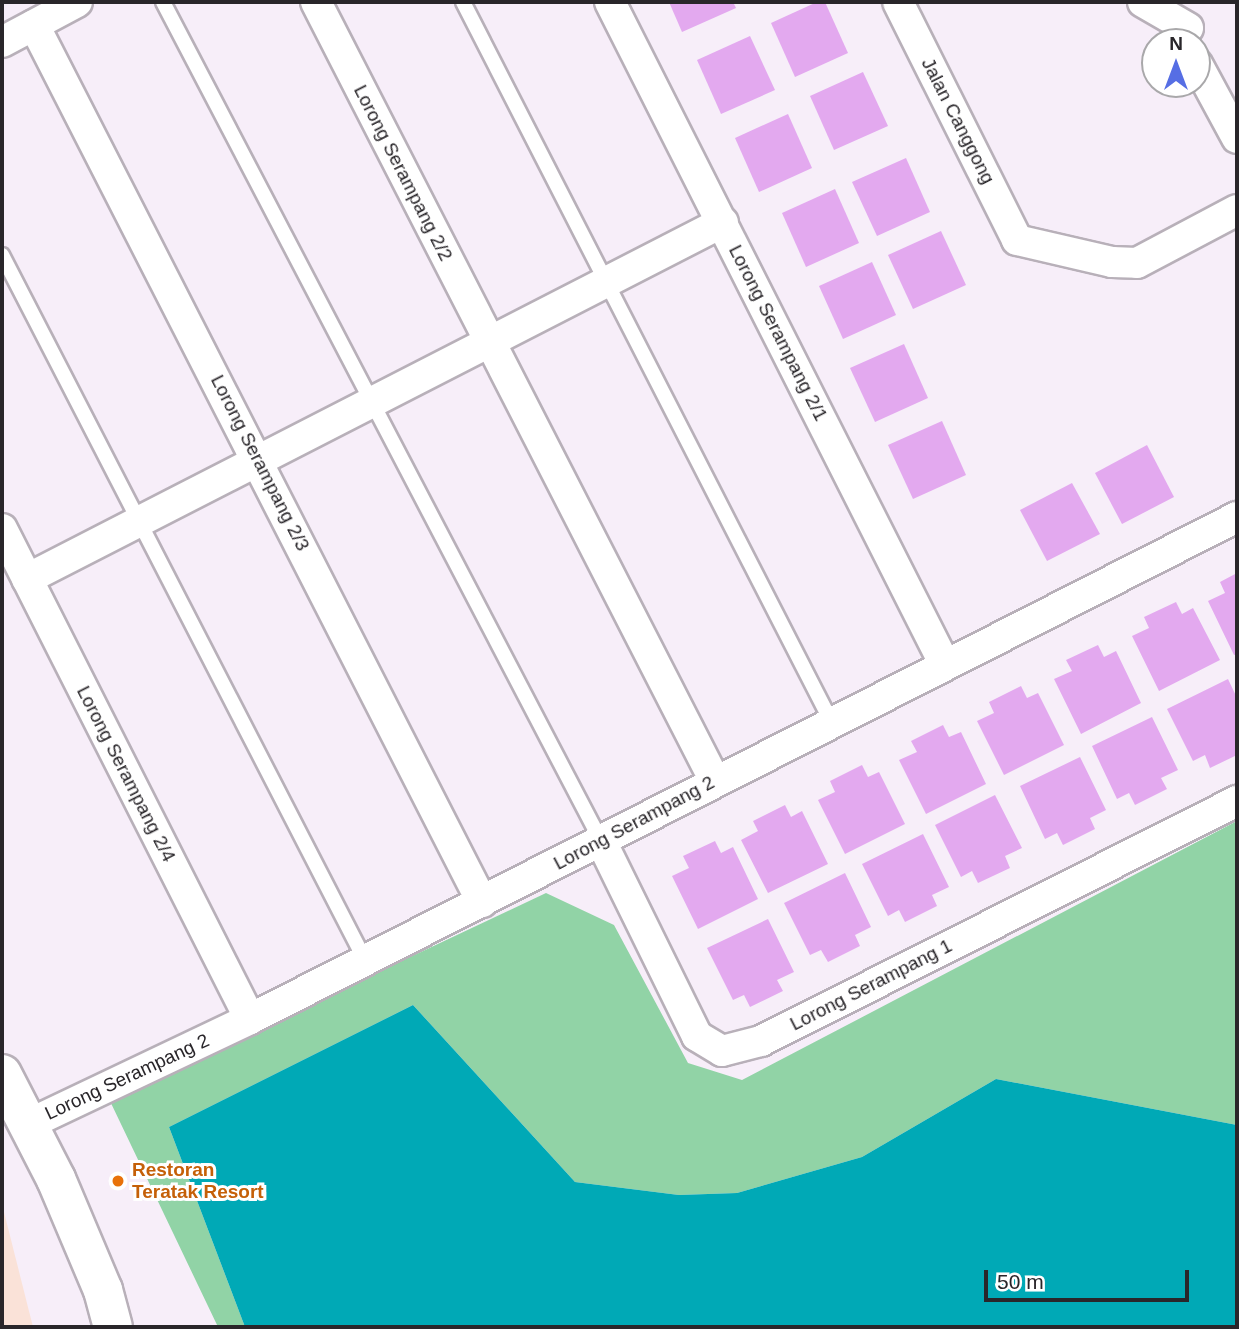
<!DOCTYPE html>
<style>
body{margin:0}
#map{position:relative;width:1239px;height:1329px;overflow:hidden;background:#f7eef9;font-family:Arial,sans-serif}
div>[style]{position:absolute}
.commercial>*{inset:0;background:#fae2d8}
.green>*{inset:0;background:#91d3a6}
.water>*{inset:0;background:#00a9b6}
.building>*{inset:0;background:#e3a9ef}
.roads{filter:drop-shadow(2px 0 #b8b0b9) drop-shadow(-2px 0 #b8b0b9) drop-shadow(0 2px #b8b0b9) drop-shadow(0 -2px #b8b0b9)}
.lane>*{height:14px;margin:-7px;padding:0 7px;transform-origin:7px;border-radius:7px;background:#fff}
.street>*{height:30px;margin:-15px;padding:0 15px;transform-origin:15px;border-radius:15px;background:#fff}
.secondary>*{height:38px;margin:-19px;padding:0 19px;transform-origin:19px;border-radius:19px;background:#fff}
.dots>*{width:19px;height:19px;translate:-50% -50%;box-sizing:border-box;border:4px solid #fff;border-radius:50%}
span{translate:-50% -50%;white-space:nowrap;text-align:center;line-height:1.15;-webkit-text-stroke:6px #fff;paint-order:stroke}
.street-label{font-size:19px;color:#29262a}
.food-label{font-size:19px;color:#c56008;font-weight:700}
.left{translate:0 -50%;text-align:left}
.frame{position:absolute;inset:0;border:4px solid #29262a;pointer-events:none}
.north{position:absolute;left:1141px;top:28px;width:70px;height:70px;box-sizing:border-box;background:#fff;border:2px solid #a9a8aa;border-radius:50%;rotate:0deg;font-size:19px;font-weight:700;line-height:28px;text-align:center;color:#29262a}
.north::after{content:'';display:block;margin:auto;width:24px;height:32px;background:#566ee4;clip-path:polygon(50% 0,100% 100%,50% 72%,0 100%)}
.scale{position:absolute;left:984px;top:1270px;width:205px;height:32px;box-sizing:border-box;border:4px solid #29262a;border-top:0;padding-left:9px;font-size:21px;line-height:24px;white-space:nowrap;color:#29262a;-webkit-text-stroke:5px #fff;paint-order:stroke}
</style>
<div id="map">
<div class="commercial">
<div style="clip-path:polygon(2px 1209px,4px 1212px,33px 1327px,2px 1327px)"></div>
</div>
<div class="green">
<div style="clip-path:polygon(1237px 821px,1237px 1125px,996px 1079px,862px 1157px,737px 1193px,679px 1195px,575px 1182px,413px 1005px,169px 1127px,245px 1327px,218px 1327px,109px 1099px,546px 893px,614px 925px,688px 1063px,742px 1080px)"></div>
</div>
<div class="water">
<div style="clip-path:polygon(413px 1005px,575px 1182px,679px 1195px,737px 1193px,862px 1157px,996px 1079px,1237px 1125px,1237px 1327px,245px 1327px,169px 1127px)"></div>
</div>
<div class="building">
<div style="clip-path:polygon(669px 2px,733px 2px,736px 8px,682px 32px)"></div>
<div style="clip-path:polygon(817px 2px,825px 2px,848px 53px,795px 77px,771px 23px)"></div>
<div style="clip-path:polygon(750px 36px,775px 90px,721px 114px,697px 60px)"></div>
<div style="clip-path:polygon(863px 72px,888px 126px,834px 150px,810px 96px)"></div>
<div style="clip-path:polygon(788px 114px,812px 168px,759px 192px,735px 138px)"></div>
<div style="clip-path:polygon(906px 158px,930px 212px,877px 236px,852px 182px)"></div>
<div style="clip-path:polygon(835px 189px,859px 243px,806px 267px,782px 213px)"></div>
<div style="clip-path:polygon(941px 231px,966px 285px,913px 309px,888px 255px)"></div>
<div style="clip-path:polygon(872px 262px,896px 315px,843px 339px,819px 286px)"></div>
<div style="clip-path:polygon(904px 344px,928px 398px,875px 422px,850px 368px)"></div>
<div style="clip-path:polygon(942px 421px,966px 475px,913px 499px,888px 445px)"></div>
<div style="clip-path:polygon(1147px 445px,1174px 497px,1122px 524px,1095px 473px)"></div>
<div style="clip-path:polygon(1072px 483px,1100px 534px,1047px 561px,1020px 510px)"></div>
<div style="clip-path:polygon(1237px 573px,1237px 654px,1234px 655px,1208px 601px,1225px 593px,1220px 582px)"></div>
<div style="clip-path:polygon(1176px 602px,1182px 614px,1193px 608px,1220px 660px,1159px 691px,1132px 636px,1149px 628px,1144px 617px)"></div>
<div style="clip-path:polygon(1098px 645px,1104px 657px,1116px 651px,1141px 703px,1081px 734px,1054px 679px,1072px 671px,1066px 660px)"></div>
<div style="clip-path:polygon(1228px 679px,1237px 698px,1237px 755px,1210px 768px,1205px 755px,1193px 761px,1167px 709px)"></div>
<div style="clip-path:polygon(1021px 686px,1027px 698px,1038px 693px,1064px 745px,1004px 775px,977px 721px,994px 713px,989px 702px)"></div>
<div style="clip-path:polygon(1152px 717px,1178px 770px,1161px 778px,1167px 789px,1135px 805px,1129px 793px,1117px 799px,1092px 746px)"></div>
<div style="clip-path:polygon(943px 725px,949px 737px,961px 732px,986px 784px,926px 814px,899px 760px,917px 752px,911px 741px)"></div>
<div style="clip-path:polygon(1080px 757px,1106px 810px,1090px 818px,1095px 829px,1063px 845px,1057px 833px,1045px 839px,1020px 786px)"></div>
<div style="clip-path:polygon(862px 765px,868px 777px,879px 772px,905px 824px,845px 854px,818px 800px,835px 792px,830px 781px)"></div>
<div style="clip-path:polygon(995px 795px,1022px 848px,1005px 856px,1010px 868px,978px 883px,972px 871px,961px 877px,935px 825px)"></div>
<div style="clip-path:polygon(785px 805px,791px 817px,802px 811px,828px 864px,768px 893px,741px 840px,758px 831px,753px 821px)"></div>
<div style="clip-path:polygon(923px 834px,949px 887px,932px 895px,937px 906px,905px 922px,899px 910px,888px 916px,862px 864px)"></div>
<div style="clip-path:polygon(715px 841px,721px 853px,733px 847px,758px 899px,698px 929px,672px 876px,689px 868px,683px 856px)"></div>
<div style="clip-path:polygon(845px 873px,871px 927px,855px 935px,860px 946px,828px 962px,821px 950px,810px 955px,784px 903px)"></div>
<div style="clip-path:polygon(768px 919px,794px 972px,777px 980px,783px 991px,750px 1007px,744px 995px,733px 1000px,707px 948px)"></div>
</div>
<div class="roads">
<div class="lane">
<div style="left:163px;top:2px;width:946px;rotate:62.43deg"></div>
<div style="left:463px;top:2px;width:808px;rotate:62.9deg"></div>
<div style="left:2px;top:255px;width:793px;rotate:62.76deg"></div>
</div>
<div class="street">
<div style="left:316px;top:2px;width:875px;rotate:62.88deg"></div>
<div style="left:610px;top:2px;width:743px;rotate:63.19deg"></div>
<div style="left:898px;top:2px;width:266px;rotate:63.4deg"></div>
<div style="left:1017px;top:240px;width:98px;rotate:13deg"></div>
<div style="left:1112px;top:262px;width:25px;rotate:2deg"></div>
<div style="left:1137px;top:263px;width:113px;rotate:-27.9deg"></div>
<div style="left:1143px;top:2px;width:52px;rotate:30deg"></div>
<div style="left:34px;top:25px;width:985px;rotate:62.94deg"></div>
<div style="left:2px;top:42px;width:85px;rotate:-28.1deg"></div>
<div style="left:1197px;top:64px;width:84px;rotate:61.6deg"></div>
<div style="left:2px;top:529px;width:549px;rotate:63.16deg"></div>
<div style="left:27px;top:579px;width:782px;rotate:-27.15deg"></div>
<div style="left:601px;top:841px;width:217px;rotate:63.8deg"></div>
<div style="left:697px;top:1036px;width:29px;rotate:31deg"></div>
<div style="left:722px;top:1051px;width:40px;rotate:-14.4deg"></div>
<div style="left:761px;top:1041px;width:533px;rotate:-26.76deg"></div>
<div style="left:29px;top:1124px;width:245px;rotate:-25.4deg"></div>
<div style="left:250px;top:1019px;width:1107px;rotate:-26.96deg"></div>
</div>
<div class="secondary">
<div style="left:2px;top:1074px;width:118px;rotate:62.8deg"></div>
<div style="left:56px;top:1179px;width:121px;rotate:67.1deg"></div>
<div style="left:103px;top:1290px;width:38px;rotate:75deg"></div>
</div>
</div>
<div class="dots">
<div style="left:118px;top:1181px;background:#e8710a"></div>
</div>
<div class="street-label">
<span style="left:958px;top:121px;rotate:63deg">Jalan Canggong</span>
<span style="left:403px;top:173px;rotate:63deg">Lorong Serampang 2/2</span>
<span style="left:778px;top:333px;rotate:63deg">Lorong Serampang 2/1</span>
<span style="left:260px;top:463px;rotate:63deg">Lorong Serampang 2/3</span>
<span style="left:126px;top:774px;rotate:63deg">Lorong Serampang 2/4</span>
<span style="left:634px;top:823px;rotate:-28deg">Lorong Serampang 2</span>
<span style="left:871px;top:985px;rotate:-27deg">Lorong Serampang 1</span>
<span style="left:127px;top:1077px;rotate:-25deg">Lorong Serampang 2</span>
</div>
<div class="food-label">
<span class="left" style="left:132px;top:1181px">Restoran<br>Teratak Resort</span>
</div>
<div class="frame"></div>
<div class="north">N</div>
<div class="scale">50 m</div>
</div>
